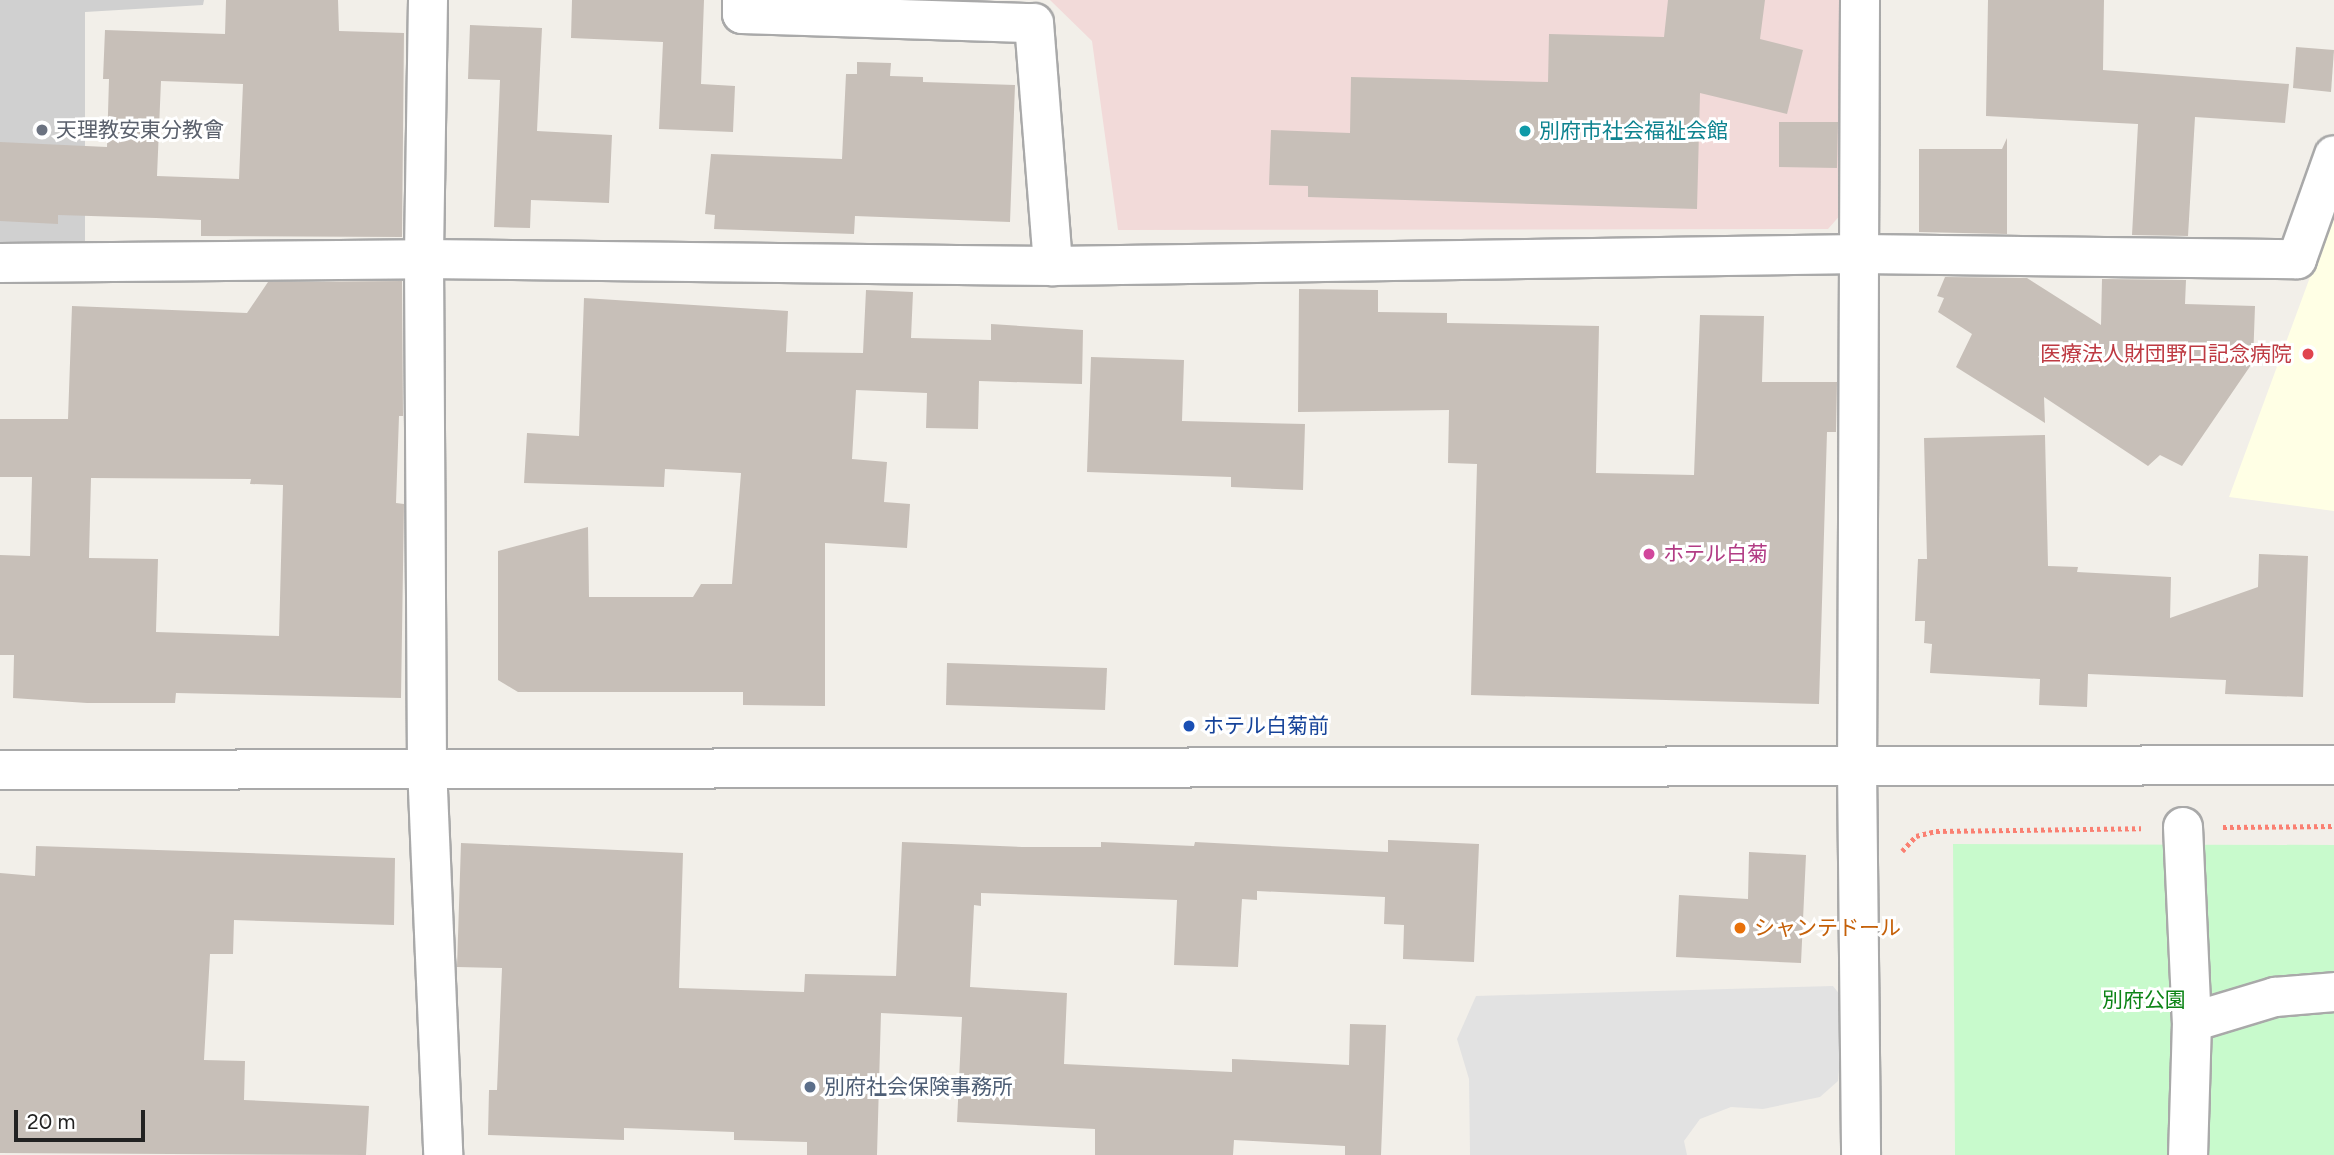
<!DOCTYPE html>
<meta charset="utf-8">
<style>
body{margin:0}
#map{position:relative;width:2334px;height:1155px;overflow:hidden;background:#f2efe9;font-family:Figtree,"Noto Sans JP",sans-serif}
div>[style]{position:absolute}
.commercial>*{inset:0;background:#f2dad9}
.education>*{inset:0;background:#ffffe5}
.religious>*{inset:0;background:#d0d0d0}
.park>*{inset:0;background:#c8facc}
.parking>*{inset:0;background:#e2e2e2}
.building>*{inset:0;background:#c7bfb8}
.path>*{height:4.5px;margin-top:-2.25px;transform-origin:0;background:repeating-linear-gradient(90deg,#fa8072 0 3.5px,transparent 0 7px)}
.roads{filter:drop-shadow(2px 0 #a9a9a9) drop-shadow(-2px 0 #a9a9a9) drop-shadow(0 2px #a9a9a9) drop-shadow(0 -2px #a9a9a9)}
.minor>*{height:38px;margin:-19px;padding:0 19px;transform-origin:19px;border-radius:19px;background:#fff}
.dots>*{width:19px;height:19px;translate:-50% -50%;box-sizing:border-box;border:4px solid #fff;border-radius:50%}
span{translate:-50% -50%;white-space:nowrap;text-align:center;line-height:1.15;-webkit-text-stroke:6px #fff;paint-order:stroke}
.worship-label{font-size:21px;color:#5b616d}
.left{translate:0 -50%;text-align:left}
.culture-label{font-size:21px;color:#0d838f}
.health-label{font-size:21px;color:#be3a42}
.right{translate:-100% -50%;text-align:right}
.hotel-label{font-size:21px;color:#b23c85}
.transit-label{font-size:21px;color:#164399}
.food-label{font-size:21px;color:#c56008}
.park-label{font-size:21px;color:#0c8416}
.service-label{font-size:21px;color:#4e5e75}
.scale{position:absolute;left:14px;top:1110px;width:131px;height:32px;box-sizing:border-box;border:4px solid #222;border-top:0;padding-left:9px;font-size:21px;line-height:24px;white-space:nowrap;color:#222;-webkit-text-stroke:5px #fff;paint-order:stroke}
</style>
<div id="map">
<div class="commercial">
<div style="clip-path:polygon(1050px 0,1842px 0,1843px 212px,1828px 229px,1118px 230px,1092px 41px)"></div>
</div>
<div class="education">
<div style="clip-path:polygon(2334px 212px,2334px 511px,2229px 497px)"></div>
</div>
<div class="religious">
<div style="clip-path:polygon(0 0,204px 0,203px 5px,85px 12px,85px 248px,0 249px)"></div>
</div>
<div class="park">
<div style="clip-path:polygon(1953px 844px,2334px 845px,2334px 1155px,1955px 1155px)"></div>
</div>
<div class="parking">
<div style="clip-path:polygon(1833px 986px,1845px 1001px,1838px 1081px,1820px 1097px,1763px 1109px,1731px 1107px,1700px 1119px,1684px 1141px,1687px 1155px,1470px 1155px,1469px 1079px,1457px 1039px,1476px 996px)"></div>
</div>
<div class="building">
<div style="clip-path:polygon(evenodd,226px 0,338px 0,339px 31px,404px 33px,402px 237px,201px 236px,201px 220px,156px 218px,58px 215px,58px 224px,0 221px,0 142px,107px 147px,109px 79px,103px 79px,105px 30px,225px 34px,226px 0,161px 81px,243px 84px,239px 179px,157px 176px,161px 81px)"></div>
<div style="clip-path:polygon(572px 0,704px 0,701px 84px,735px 86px,733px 132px,659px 129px,663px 42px,571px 38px)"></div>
<div style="clip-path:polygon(1668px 0,1765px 0,1760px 39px,1803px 50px,1787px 114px,1700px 93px,1697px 209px,1308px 197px,1308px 186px,1269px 185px,1271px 130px,1350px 133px,1351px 77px,1548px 82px,1549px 34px,1664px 37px)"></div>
<div style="clip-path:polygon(1988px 0,2104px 0,2103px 70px,2289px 84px,2285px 123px,2195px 117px,2188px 236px,2132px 235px,2138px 124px,1986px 116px)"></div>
<div style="clip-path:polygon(470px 25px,542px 28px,537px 131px,612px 135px,609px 203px,531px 200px,530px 228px,494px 227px,500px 80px,468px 79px)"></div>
<div style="clip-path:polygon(2296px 47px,2334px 50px,2331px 92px,2293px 88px)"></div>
<div style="clip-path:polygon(857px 62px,891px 63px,890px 76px,923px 77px,923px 82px,1015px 85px,1010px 222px,855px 216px,854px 234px,714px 229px,715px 215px,705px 214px,711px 154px,842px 159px,846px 74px,857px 74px)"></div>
<div style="clip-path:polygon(1779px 122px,1838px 122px,1837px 168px,1779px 167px)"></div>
<div style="clip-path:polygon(2007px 138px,2007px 234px,1919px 232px,1919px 149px,2002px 149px)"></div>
<div style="clip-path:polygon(1945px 277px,2027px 278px,2101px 325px,2102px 279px,2186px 280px,2185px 304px,2255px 306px,2253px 362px,2182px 466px,2160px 455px,2148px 466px,2044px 397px,2045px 423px,1956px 367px,1972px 334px,1938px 312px,1944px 298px,1937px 296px)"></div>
<div style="clip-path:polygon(evenodd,402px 281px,403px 416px,399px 416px,396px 503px,404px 504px,401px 698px,176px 693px,175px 703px,87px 703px,13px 698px,14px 655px,0 655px,0 555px,30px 556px,32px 477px,0 477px,0 419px,68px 419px,72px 306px,247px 313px,268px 282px,402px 281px,91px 478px,251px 479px,250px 484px,283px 485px,279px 636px,156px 632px,158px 559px,89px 558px,91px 478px)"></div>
<div style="clip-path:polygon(1299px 289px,1378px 290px,1378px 312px,1447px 313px,1447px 323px,1599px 326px,1596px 473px,1694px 475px,1700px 315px,1764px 316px,1762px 382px,1837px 382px,1836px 432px,1827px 432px,1819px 704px,1471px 695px,1477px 464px,1448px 463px,1449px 410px,1298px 412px)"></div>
<div style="clip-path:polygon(866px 290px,913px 292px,911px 338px,991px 340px,991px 324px,1083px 330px,1082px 384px,979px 381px,978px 429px,926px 428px,927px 393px,856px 390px,852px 459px,887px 462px,884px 502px,910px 504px,907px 548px,825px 543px,825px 706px,743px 705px,743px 692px,518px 692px,498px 680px,498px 551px,588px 527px,589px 597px,693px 597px,701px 584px,732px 584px,741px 473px,665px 469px,664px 487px,524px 483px,527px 433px,579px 436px,584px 298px,788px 311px,786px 352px,863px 353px)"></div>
<div style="clip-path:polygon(1091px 357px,1184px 360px,1182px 421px,1305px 424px,1303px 490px,1231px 487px,1231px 477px,1087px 472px)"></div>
<div style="clip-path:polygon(2045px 435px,2048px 566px,2078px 567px,2077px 572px,2171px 577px,2170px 618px,2258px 587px,2259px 554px,2308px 556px,2303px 697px,2225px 694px,2226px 680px,2088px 674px,2087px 707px,2039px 705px,2040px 679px,1930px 673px,1932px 644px,1924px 643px,1925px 621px,1915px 621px,1918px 559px,1927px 559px,1924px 438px)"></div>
<div style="clip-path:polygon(947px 663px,1107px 668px,1105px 710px,946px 705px)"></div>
<div style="clip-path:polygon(1388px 840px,1479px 844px,1474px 962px,1403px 959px,1404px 925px,1384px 924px,1385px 897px,1257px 891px,1257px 900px,1242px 899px,1238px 967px,1174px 965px,1177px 900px,981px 893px,981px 906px,974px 905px,970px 987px,1067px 993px,1064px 1064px,1232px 1072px,1232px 1059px,1349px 1065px,1350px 1024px,1386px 1025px,1381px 1155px,1345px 1155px,1345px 1146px,1234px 1140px,1233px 1155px,1095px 1155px,1095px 1129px,957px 1122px,962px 1017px,881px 1013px,877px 1155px,807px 1155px,807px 1142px,734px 1140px,734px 1132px,624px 1128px,624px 1140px,488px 1135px,489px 1090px,497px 1090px,502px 968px,457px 967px,461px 843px,683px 853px,679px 988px,804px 992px,805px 974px,896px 976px,902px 842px,1022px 847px,1101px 847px,1101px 842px,1194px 846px,1195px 842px,1388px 852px)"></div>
<div style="clip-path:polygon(36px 846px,395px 858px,394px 925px,234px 920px,233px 954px,210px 954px,204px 1060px,245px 1061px,244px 1100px,369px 1106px,366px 1155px,0 1153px,0 873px,35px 876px)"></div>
<div style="clip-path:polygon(1749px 852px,1806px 855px,1801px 963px,1676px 957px,1679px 895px,1748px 899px)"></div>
</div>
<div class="path">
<div style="left:2223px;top:827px;width:111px;rotate:-0.5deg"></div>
<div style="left:1902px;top:851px;width:21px;rotate:-47deg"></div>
<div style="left:1916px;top:836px;width:21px;rotate:-14deg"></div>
<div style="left:1936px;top:831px;width:205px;rotate:-0.8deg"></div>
</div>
<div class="roads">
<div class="minor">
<div style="left:428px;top:0;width:259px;rotate:90.9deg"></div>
<div style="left:424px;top:259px;width:507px;rotate:89.66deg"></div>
<div style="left:427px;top:766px;width:389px;rotate:87.6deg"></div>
<div style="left:742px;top:0;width:14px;rotate:90deg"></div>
<div style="left:742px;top:14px;width:292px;rotate:1.8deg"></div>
<div style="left:1034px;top:23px;width:244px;rotate:85.5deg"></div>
<div style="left:1860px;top:0;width:766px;rotate:90.22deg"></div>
<div style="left:1857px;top:766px;width:389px;rotate:89.4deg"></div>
<div style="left:0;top:263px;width:424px;rotate:-0.5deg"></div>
<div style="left:424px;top:259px;width:629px;rotate:0.64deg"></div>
<div style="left:1053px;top:266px;width:807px;rotate:-0.85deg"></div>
<div style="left:1860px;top:254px;width:437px;rotate:0.7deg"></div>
<div style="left:2297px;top:259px;width:110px;rotate:-70.4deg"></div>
<div style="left:0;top:770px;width:2334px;rotate:-0.12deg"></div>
<div style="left:2183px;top:827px;width:195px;rotate:87.4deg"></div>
<div style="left:2192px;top:1022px;width:133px;rotate:91.7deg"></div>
<div style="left:2192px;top:1022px;width:87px;rotate:-16.8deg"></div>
<div style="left:2275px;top:997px;width:59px;rotate:-4.8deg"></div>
</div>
</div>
<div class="dots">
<div style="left:42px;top:130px;background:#6b7280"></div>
<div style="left:1525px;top:131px;background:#0f9aa8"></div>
<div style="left:2308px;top:354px;background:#e0444e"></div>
<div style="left:1649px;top:554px;background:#d1479c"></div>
<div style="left:1189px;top:726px;background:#1a4fb4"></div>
<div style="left:1740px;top:928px;background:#e8710a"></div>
<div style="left:810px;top:1087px;background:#5c6f8a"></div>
</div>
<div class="worship-label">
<span class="left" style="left:56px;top:130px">天理教安東分教會</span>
</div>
<div class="culture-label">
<span class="left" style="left:1539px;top:131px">別府市社会福祉会館</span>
</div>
<div class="health-label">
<span class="right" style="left:2292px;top:354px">医療法人財団野口記念病院</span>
</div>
<div class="hotel-label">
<span class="left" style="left:1663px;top:554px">ホテル白菊</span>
</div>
<div class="transit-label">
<span class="left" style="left:1203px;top:726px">ホテル白菊前</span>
</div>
<div class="food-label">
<span class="left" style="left:1754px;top:928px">シャンテドール</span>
</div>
<div class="park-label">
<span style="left:2144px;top:1000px">別府公園</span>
</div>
<div class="service-label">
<span class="left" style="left:824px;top:1087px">別府社会保険事務所</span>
</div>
<div class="scale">20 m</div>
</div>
